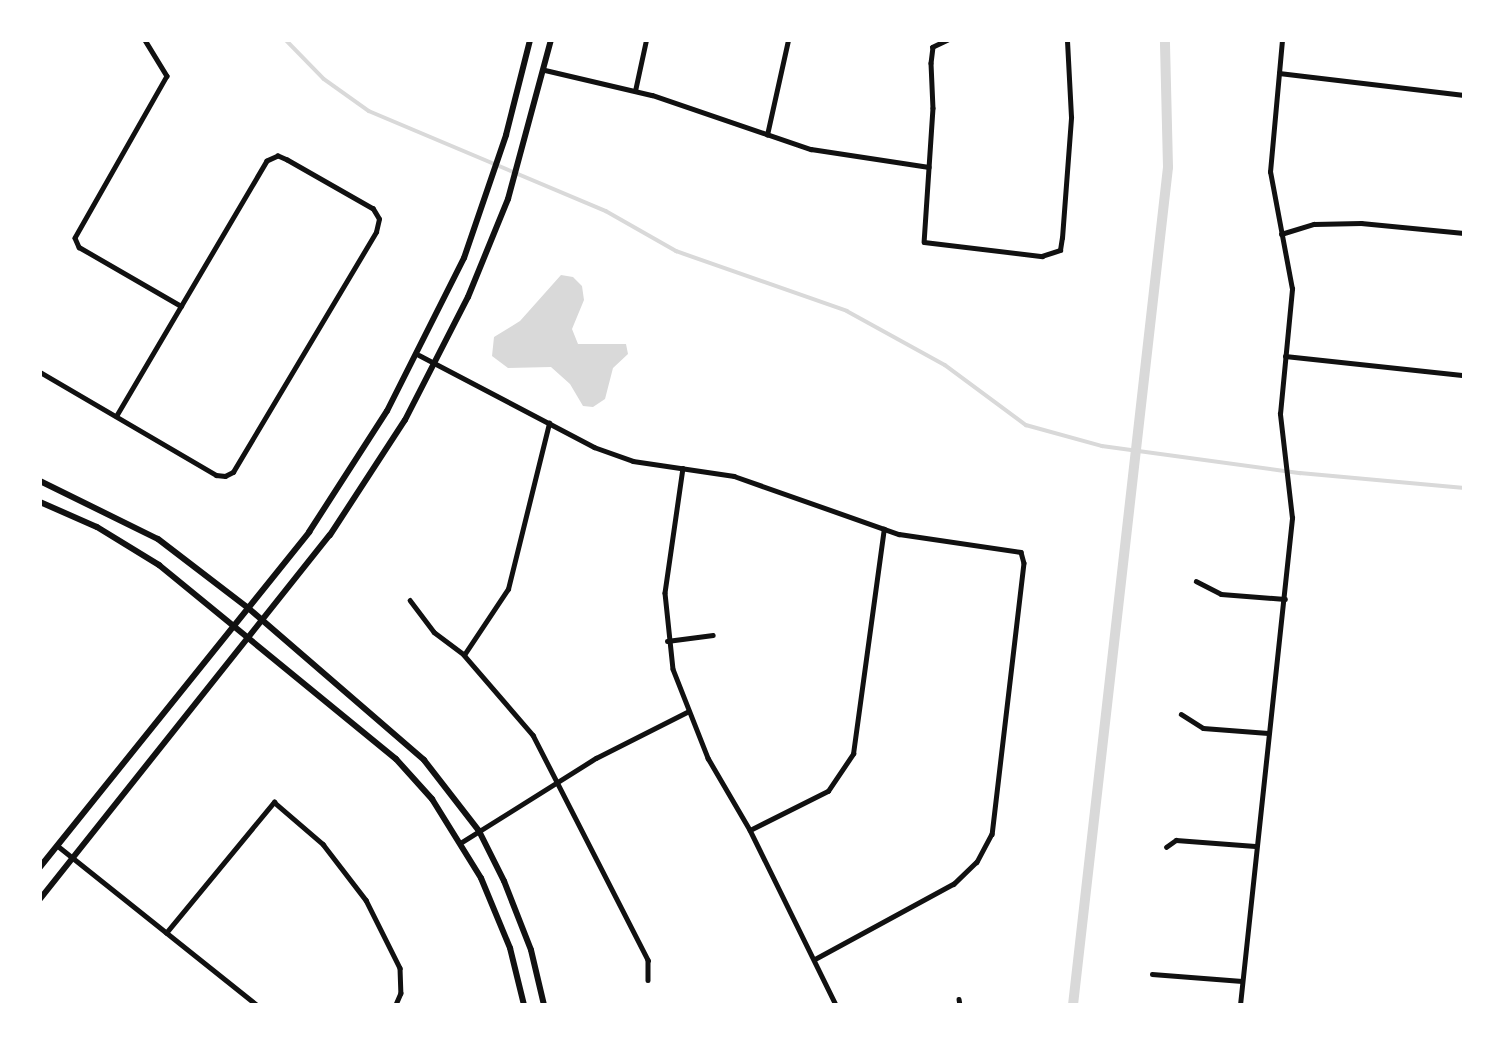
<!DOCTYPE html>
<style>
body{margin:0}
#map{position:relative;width:1504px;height:1045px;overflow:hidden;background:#fff;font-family:"Exo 2",sans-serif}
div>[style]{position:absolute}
.water>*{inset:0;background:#d9d9d9}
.stream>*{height:3.5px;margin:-1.75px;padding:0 1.75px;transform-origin:1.75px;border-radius:1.75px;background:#d9d9d9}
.canal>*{height:10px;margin:-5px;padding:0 5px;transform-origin:5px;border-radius:5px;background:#d9d9d9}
.minor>*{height:4.5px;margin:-2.25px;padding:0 2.25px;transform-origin:2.25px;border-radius:2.25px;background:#111}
.tertiary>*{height:6px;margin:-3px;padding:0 3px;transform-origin:3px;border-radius:3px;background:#111}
.secondary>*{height:6px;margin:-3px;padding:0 3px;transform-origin:3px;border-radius:3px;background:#111}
span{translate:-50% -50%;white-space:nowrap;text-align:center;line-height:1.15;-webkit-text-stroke:7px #fff;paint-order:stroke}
.frame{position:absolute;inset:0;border:42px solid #fff;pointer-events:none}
</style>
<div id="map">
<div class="water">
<div style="clip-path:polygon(561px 275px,573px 277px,582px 286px,584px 300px,572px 329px,578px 344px,626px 344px,628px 354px,613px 368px,605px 399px,593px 407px,583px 406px,570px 384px,551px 367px,508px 368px,492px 356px,494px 337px,520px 321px)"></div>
</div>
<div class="stream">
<div style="left:286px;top:40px;width:54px;rotate:45.7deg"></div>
<div style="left:324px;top:79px;width:55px;rotate:35.4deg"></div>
<div style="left:369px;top:111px;width:257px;rotate:22.9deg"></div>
<div style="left:606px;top:211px;width:81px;rotate:29.7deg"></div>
<div style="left:676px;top:251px;width:181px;rotate:19.3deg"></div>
<div style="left:847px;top:311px;width:112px;rotate:28.9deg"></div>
<div style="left:945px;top:365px;width:101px;rotate:36.5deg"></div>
<div style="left:1026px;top:425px;width:79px;rotate:15.4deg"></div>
<div style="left:1102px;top:446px;width:200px;rotate:7.8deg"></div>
<div style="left:1300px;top:473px;width:165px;rotate:5.2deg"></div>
</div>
<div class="canal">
<div style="left:1073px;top:1005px;width:843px;rotate:-83.53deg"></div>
<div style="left:1168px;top:167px;width:127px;rotate:-91.4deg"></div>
</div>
<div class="minor">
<div style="left:145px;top:40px;width:42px;rotate:58.6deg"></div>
<div style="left:167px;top:76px;width:186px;rotate:119.6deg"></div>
<div style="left:75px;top:238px;width:10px;rotate:66deg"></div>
<div style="left:79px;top:247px;width:118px;rotate:30deg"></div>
<div style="left:948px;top:40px;width:17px;rotate:155deg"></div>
<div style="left:933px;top:47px;width:16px;rotate:97deg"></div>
<div style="left:931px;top:63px;width:45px;rotate:87.5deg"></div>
<div style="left:933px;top:108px;width:134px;rotate:93.8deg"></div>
<div style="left:924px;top:242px;width:119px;rotate:6.8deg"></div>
<div style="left:1042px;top:256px;width:19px;rotate:-18deg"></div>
<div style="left:1060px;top:250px;width:12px;rotate:-81deg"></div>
<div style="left:1062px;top:238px;width:121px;rotate:-85.7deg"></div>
<div style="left:1071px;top:117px;width:77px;rotate:-93deg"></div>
<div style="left:545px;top:70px;width:110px;rotate:13.2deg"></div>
<div style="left:652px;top:95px;width:168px;rotate:18.8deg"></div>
<div style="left:811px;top:149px;width:119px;rotate:8.7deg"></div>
<div style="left:1279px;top:73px;width:186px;rotate:6.8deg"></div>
<div style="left:635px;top:91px;width:52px;rotate:-77.8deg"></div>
<div style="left:767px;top:135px;width:97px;rotate:-77.5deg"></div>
<div style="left:1281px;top:234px;width:34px;rotate:-17deg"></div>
<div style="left:1314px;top:224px;width:47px;rotate:-1.2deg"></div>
<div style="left:1361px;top:223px;width:103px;rotate:5.5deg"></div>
<div style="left:419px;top:355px;width:198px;rotate:27.7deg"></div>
<div style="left:594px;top:447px;width:41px;rotate:19.7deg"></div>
<div style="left:633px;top:461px;width:102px;rotate:8.4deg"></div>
<div style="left:734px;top:476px;width:175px;rotate:19.4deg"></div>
<div style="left:899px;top:534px;width:123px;rotate:8.4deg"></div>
<div style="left:1021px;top:552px;width:11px;rotate:75deg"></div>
<div style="left:1024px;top:563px;width:273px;rotate:96.7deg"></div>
<div style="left:992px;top:834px;width:32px;rotate:118deg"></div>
<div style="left:977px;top:862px;width:32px;rotate:136deg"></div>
<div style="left:954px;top:884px;width:157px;rotate:151.5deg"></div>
<div style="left:1285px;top:356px;width:180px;rotate:6.1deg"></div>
<div style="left:40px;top:372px;width:204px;rotate:30.3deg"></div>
<div style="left:216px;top:475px;width:9px;rotate:6deg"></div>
<div style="left:225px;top:476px;width:9px;rotate:-27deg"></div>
<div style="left:233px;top:472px;width:279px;rotate:-59.2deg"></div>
<div style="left:376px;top:232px;width:13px;rotate:-77deg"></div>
<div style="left:379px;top:219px;width:12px;rotate:-121deg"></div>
<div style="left:373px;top:209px;width:99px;rotate:-150.3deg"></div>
<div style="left:287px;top:160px;width:10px;rotate:-156deg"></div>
<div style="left:278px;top:156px;width:12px;rotate:156deg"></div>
<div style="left:267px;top:161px;width:296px;rotate:120.5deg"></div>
<div style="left:683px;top:468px;width:126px;rotate:98.2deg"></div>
<div style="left:665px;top:593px;width:76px;rotate:84deg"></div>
<div style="left:673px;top:669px;width:96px;rotate:68.5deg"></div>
<div style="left:708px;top:758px;width:83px;rotate:59.7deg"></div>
<div style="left:750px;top:830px;width:195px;rotate:63.8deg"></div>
<div style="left:1196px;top:581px;width:28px;rotate:27deg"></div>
<div style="left:1221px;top:594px;width:64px;rotate:4.5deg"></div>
<div style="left:410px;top:600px;width:40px;rotate:53deg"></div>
<div style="left:434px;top:632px;width:38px;rotate:37deg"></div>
<div style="left:464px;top:655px;width:106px;rotate:49.2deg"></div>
<div style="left:533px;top:735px;width:253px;rotate:62.9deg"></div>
<div style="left:648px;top:960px;width:20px;rotate:90deg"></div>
<div style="left:667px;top:641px;width:46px;rotate:-7.4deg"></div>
<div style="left:464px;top:655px;width:79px;rotate:-56.3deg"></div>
<div style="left:508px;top:589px;width:171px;rotate:-76.1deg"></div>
<div style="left:1181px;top:714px;width:26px;rotate:32deg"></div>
<div style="left:1203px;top:728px;width:65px;rotate:4.4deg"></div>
<div style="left:750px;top:830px;width:87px;rotate:-26.6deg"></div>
<div style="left:828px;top:791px;width:45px;rotate:-56deg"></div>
<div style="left:853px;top:754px;width:227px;rotate:-82.2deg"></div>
<div style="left:462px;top:842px;width:158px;rotate:-32.1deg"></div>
<div style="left:596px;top:758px;width:102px;rotate:-26.8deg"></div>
<div style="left:58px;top:846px;width:255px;rotate:38.6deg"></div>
<div style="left:1166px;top:847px;width:12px;rotate:-35deg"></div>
<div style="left:1176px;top:840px;width:79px;rotate:4.3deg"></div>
<div style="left:166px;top:933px;width:170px;rotate:-50.5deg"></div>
<div style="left:274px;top:802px;width:65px;rotate:40.6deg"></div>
<div style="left:323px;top:844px;width:71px;rotate:52.5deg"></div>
<div style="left:366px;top:900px;width:76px;rotate:63.4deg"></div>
<div style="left:400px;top:968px;width:25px;rotate:88deg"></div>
<div style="left:401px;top:993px;width:13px;rotate:113deg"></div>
<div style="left:1152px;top:974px;width:90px;rotate:4.4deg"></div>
<div style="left:959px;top:999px;width:6px;rotate:81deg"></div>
<div style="left:1240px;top:1005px;width:490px;rotate:-83.9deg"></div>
<div style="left:1292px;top:518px;width:105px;rotate:-96.6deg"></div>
<div style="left:1280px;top:414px;width:126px;rotate:-84.5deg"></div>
<div style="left:1292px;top:289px;width:119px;rotate:-100.6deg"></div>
<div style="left:1270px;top:172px;width:133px;rotate:-84.8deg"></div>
</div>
<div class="tertiary">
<div style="left:40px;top:481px;width:131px;rotate:26.2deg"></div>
<div style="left:158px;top:539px;width:112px;rotate:37.4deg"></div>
<div style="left:247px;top:607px;width:234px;rotate:40.8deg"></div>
<div style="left:424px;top:760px;width:90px;rotate:52.2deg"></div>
<div style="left:479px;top:831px;width:56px;rotate:63.4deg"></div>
<div style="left:504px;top:881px;width:74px;rotate:68.6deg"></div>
<div style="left:531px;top:950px;width:57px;rotate:76.7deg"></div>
<div style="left:40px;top:502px;width:62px;rotate:23.7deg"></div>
<div style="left:97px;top:527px;width:73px;rotate:31.5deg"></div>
<div style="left:159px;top:565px;width:306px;rotate:39.3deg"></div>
<div style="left:396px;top:759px;width:54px;rotate:48deg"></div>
<div style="left:432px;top:799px;width:93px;rotate:58.2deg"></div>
<div style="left:481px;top:878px;width:76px;rotate:67.5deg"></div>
<div style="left:510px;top:948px;width:59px;rotate:76.2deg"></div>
</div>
<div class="secondary">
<div style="left:40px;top:867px;width:430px;rotate:-51.2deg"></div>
<div style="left:309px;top:532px;width:144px;rotate:-57.2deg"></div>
<div style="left:387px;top:411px;width:171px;rotate:-63.3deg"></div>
<div style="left:464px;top:258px;width:130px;rotate:-71.1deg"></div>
<div style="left:506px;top:135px;width:98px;rotate:-75.8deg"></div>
<div style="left:40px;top:899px;width:465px;rotate:-51.5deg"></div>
<div style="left:330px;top:535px;width:137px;rotate:-56.9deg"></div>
<div style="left:405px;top:420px;width:138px;rotate:-62.9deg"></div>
<div style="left:468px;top:297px;width:106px;rotate:-67.8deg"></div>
<div style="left:508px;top:199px;width:165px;rotate:-74.9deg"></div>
</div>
<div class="frame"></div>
</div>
